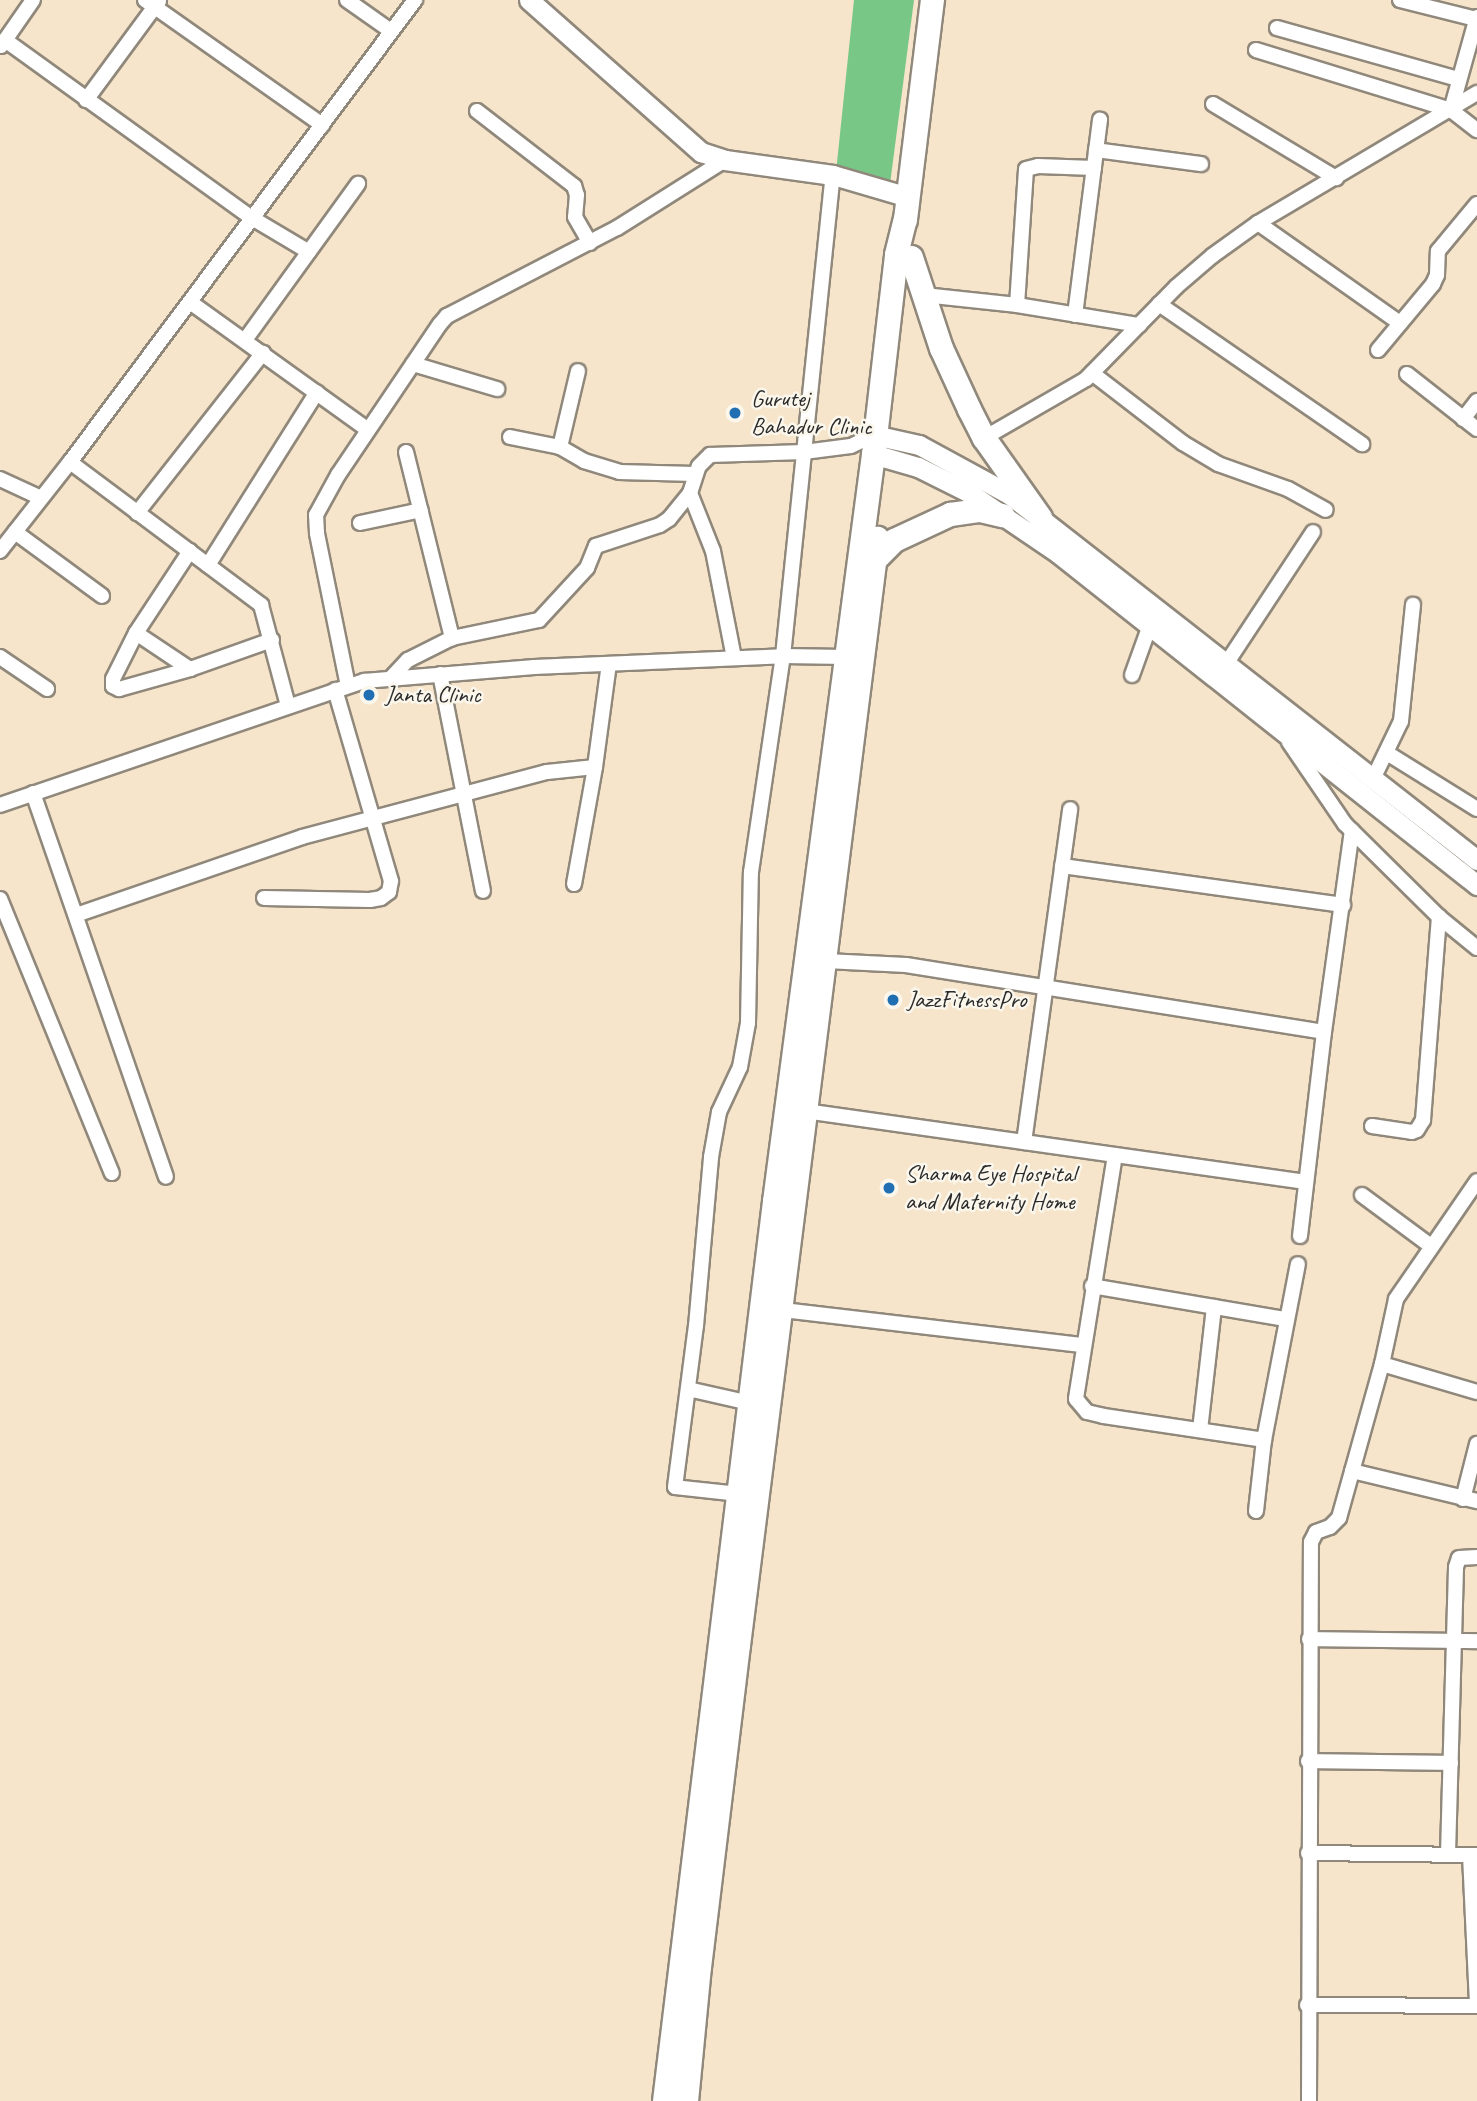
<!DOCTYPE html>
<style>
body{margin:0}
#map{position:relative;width:1477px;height:2101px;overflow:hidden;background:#f6e4cb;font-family:Caveat,sans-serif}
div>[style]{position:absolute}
.green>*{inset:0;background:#79c787}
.roads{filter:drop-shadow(2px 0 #90887b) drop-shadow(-2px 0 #90887b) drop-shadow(0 2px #90887b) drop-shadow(0 -2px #90887b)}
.street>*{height:14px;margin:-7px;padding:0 7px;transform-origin:7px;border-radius:7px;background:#fff}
.secondary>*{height:19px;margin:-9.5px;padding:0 9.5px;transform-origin:9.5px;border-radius:9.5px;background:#fff}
.primary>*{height:23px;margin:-11.5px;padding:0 11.5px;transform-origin:11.5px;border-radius:11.5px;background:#fff}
.dots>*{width:19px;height:19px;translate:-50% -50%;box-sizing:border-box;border:4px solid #fbf7ec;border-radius:50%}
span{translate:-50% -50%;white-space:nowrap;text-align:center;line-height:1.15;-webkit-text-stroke:5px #fbf7ec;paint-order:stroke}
.poi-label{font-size:24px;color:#2b2b2b}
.left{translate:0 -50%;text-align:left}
</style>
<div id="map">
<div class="green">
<div style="clip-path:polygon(854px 0,914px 0,890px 184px,836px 172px)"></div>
</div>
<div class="roads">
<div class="street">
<div style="left:145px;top:0;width:217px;rotate:35.2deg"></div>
<div style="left:347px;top:0;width:54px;rotate:35.2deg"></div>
<div style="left:1400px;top:0;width:78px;rotate:14deg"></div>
<div style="left:1477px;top:17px;width:97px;rotate:105.6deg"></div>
<div style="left:1451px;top:110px;width:33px;rotate:38deg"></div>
<div style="left:1277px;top:28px;width:189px;rotate:15.7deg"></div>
<div style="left:5px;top:40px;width:304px;rotate:35.8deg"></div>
<div style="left:252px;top:218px;width:66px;rotate:30.8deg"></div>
<div style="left:1px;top:46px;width:56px;rotate:-55.2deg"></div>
<div style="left:1256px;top:50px;width:204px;rotate:17.1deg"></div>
<div style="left:86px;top:100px;width:123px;rotate:-53.6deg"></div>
<div style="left:1213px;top:104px;width:144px;rotate:31deg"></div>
<div style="left:477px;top:111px;width:123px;rotate:37.7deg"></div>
<div style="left:574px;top:186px;width:9px;rotate:72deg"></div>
<div style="left:577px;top:195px;width:22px;rotate:95deg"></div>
<div style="left:575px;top:217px;width:30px;rotate:60deg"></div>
<div style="left:1096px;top:150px;width:106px;rotate:7.6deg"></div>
<div style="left:1258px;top:223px;width:174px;rotate:35.2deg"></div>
<div style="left:924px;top:295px;width:94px;rotate:6.1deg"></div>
<div style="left:1017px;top:305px;width:124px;rotate:9.3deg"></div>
<div style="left:190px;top:302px;width:219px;rotate:35.7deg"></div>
<div style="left:1159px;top:304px;width:247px;rotate:34.6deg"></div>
<div style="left:1017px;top:305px;width:136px;rotate:-86.2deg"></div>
<div style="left:1026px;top:169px;width:12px;rotate:-14deg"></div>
<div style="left:1038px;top:166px;width:56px;rotate:2deg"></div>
<div style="left:1075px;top:315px;width:197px;rotate:-82.7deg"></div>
<div style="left:245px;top:340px;width:193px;rotate:-54.1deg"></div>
<div style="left:1378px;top:350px;width:86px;rotate:-50.2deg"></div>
<div style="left:1433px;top:284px;width:10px;rotate:-66deg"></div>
<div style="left:1437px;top:275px;width:24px;rotate:-88deg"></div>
<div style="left:1438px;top:251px;width:61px;rotate:-50.3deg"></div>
<div style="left:413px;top:364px;width:88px;rotate:16.6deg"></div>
<div style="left:1092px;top:373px;width:115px;rotate:37.6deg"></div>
<div style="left:1183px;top:443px;width:41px;rotate:31deg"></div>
<div style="left:1218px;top:464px;width:74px;rotate:19.7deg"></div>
<div style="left:1288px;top:489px;width:43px;rotate:28.9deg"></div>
<div style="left:1407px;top:374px;width:89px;rotate:38.2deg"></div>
<div style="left:1463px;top:419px;width:23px;rotate:-52deg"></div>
<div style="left:510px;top:437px;width:51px;rotate:11.3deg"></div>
<div style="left:560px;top:447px;width:28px;rotate:30deg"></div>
<div style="left:584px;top:461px;width:37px;rotate:17deg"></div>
<div style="left:619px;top:472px;width:76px;rotate:1.5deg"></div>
<div style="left:984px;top:438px;width:118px;rotate:-30deg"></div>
<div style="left:1086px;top:379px;width:129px;rotate:-45.6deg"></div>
<div style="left:1176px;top:287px;width:48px;rotate:-40.7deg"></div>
<div style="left:1212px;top:256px;width:57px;rotate:-35.7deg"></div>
<div style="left:1258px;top:223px;width:255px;rotate:-30.7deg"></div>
<div style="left:560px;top:447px;width:78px;rotate:-76.7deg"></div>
<div style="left:406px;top:452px;width:192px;rotate:76.1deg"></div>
<div style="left:70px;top:462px;width:239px;rotate:36.8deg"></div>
<div style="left:261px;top:605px;width:105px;rotate:75deg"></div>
<div style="left:0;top:479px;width:45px;rotate:24.9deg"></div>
<div style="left:690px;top:493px;width:62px;rotate:68.4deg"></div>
<div style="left:713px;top:551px;width:109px;rotate:78.9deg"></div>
<div style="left:137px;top:513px;width:204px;rotate:-51.8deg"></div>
<div style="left:360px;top:523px;width:62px;rotate:-12deg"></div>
<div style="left:15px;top:532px;width:108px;rotate:36.3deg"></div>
<div style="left:0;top:551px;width:113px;rotate:-51.8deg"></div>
<div style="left:70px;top:462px;width:577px;rotate:-53.25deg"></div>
<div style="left:190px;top:551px;width:98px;rotate:123.4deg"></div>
<div style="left:136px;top:633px;width:51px;rotate:116.6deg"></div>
<div style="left:113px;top:679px;width:7px;rotate:90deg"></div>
<div style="left:113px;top:686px;width:7px;rotate:27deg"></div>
<div style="left:119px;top:689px;width:74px;rotate:-15.7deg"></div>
<div style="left:190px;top:669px;width:87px;rotate:-19.5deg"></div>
<div style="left:208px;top:565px;width:204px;rotate:-57.8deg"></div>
<div style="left:136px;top:633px;width:65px;rotate:33.7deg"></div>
<div style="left:0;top:657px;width:57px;rotate:34.2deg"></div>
<div style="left:1226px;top:664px;width:158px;rotate:-56.6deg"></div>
<div style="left:440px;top:674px;width:221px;rotate:78.8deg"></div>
<div style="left:1132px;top:675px;width:53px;rotate:-70.2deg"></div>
<div style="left:390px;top:679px;width:26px;rotate:-47deg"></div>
<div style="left:408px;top:660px;width:49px;rotate:-26.6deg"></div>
<div style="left:452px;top:638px;width:89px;rotate:-11.7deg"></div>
<div style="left:539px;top:620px;width:71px;rotate:-47.3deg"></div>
<div style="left:587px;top:568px;width:24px;rotate:-68deg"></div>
<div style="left:596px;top:546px;width:67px;rotate:-18.2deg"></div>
<div style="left:660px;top:525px;width:11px;rotate:-34deg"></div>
<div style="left:669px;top:519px;width:33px;rotate:-51deg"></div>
<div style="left:690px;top:493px;width:28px;rotate:-72deg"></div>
<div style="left:699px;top:466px;width:16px;rotate:-45deg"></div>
<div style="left:710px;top:455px;width:94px;rotate:-1.8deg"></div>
<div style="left:804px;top:452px;width:47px;rotate:-7.3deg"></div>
<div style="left:851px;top:446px;width:25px;rotate:-26deg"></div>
<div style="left:348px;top:686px;width:156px;rotate:-101.5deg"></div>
<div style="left:317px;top:533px;width:18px;rotate:-93deg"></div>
<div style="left:316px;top:515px;width:46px;rotate:-61.2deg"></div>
<div style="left:338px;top:475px;width:182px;rotate:-56deg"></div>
<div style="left:440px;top:324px;width:11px;rotate:-49deg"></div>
<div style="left:447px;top:316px;width:191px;rotate:-27.4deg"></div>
<div style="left:617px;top:228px;width:128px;rotate:-32.2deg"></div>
<div style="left:1289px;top:742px;width:99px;rotate:55.7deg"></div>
<div style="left:1345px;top:824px;width:132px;rotate:44.7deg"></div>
<div style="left:1439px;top:917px;width:49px;rotate:39.2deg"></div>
<div style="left:1387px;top:753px;width:106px;rotate:31.9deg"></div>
<div style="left:1373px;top:779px;width:64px;rotate:-64.2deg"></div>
<div style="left:1401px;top:721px;width:117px;rotate:-84.1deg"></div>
<div style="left:33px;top:793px;width:406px;rotate:70.9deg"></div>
<div style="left:0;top:805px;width:385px;rotate:-18.8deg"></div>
<div style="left:364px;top:681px;width:171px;rotate:-4.7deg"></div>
<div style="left:534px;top:667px;width:249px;rotate:-2.5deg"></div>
<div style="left:783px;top:656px;width:63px;rotate:0.9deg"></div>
<div style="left:1062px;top:866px;width:284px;rotate:7.9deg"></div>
<div style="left:574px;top:884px;width:119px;rotate:-79.8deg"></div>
<div style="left:595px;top:767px;width:104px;rotate:-82.3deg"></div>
<div style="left:264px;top:898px;width:106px;rotate:1.1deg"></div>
<div style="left:370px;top:900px;width:11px;rotate:-10deg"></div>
<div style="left:381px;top:898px;width:10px;rotate:-37deg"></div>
<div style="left:389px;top:892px;width:11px;rotate:-80deg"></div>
<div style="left:391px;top:881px;width:199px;rotate:-106.3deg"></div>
<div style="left:0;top:899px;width:296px;rotate:67.8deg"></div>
<div style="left:76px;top:915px;width:239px;rotate:-19deg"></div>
<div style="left:302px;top:837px;width:253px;rotate:-14.9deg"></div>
<div style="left:547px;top:772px;width:48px;rotate:-5.9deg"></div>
<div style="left:826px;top:961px;width:80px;rotate:2.9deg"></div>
<div style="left:906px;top:965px;width:423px;rotate:9.1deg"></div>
<div style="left:805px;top:1111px;width:506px;rotate:8.07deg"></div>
<div style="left:1372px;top:1126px;width:40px;rotate:8.5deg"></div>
<div style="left:1412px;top:1132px;width:5px;rotate:-22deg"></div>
<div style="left:1417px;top:1130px;width:12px;rotate:-59deg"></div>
<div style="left:1423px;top:1120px;width:204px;rotate:-85.5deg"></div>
<div style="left:1024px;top:1142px;width:336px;rotate:-82.1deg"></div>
<div style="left:1115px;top:1155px;width:247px;rotate:99.1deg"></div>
<div style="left:1076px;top:1399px;width:17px;rotate:50deg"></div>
<div style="left:1087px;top:1412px;width:17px;rotate:13deg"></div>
<div style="left:1104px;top:1416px;width:162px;rotate:8.5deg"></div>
<div style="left:1362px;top:1195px;width:86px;rotate:36.5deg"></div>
<div style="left:1300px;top:1236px;width:205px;rotate:-83.3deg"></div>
<div style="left:1324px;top:1032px;width:203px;rotate:-82.1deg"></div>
<div style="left:1092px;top:1286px;width:197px;rotate:9.7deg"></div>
<div style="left:775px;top:1309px;width:310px;rotate:6.7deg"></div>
<div style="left:1382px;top:1364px;width:99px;rotate:16.4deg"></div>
<div style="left:688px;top:1389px;width:64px;rotate:12.7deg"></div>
<div style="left:1200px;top:1430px;width:124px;rotate:-83.5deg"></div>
<div style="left:1352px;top:1471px;width:129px;rotate:13.5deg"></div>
<div style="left:739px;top:1494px;width:64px;rotate:-173.8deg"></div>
<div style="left:675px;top:1487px;width:162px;rotate:-82.6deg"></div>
<div style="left:696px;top:1326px;width:170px;rotate:-84.9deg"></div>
<div style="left:711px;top:1157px;width:46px;rotate:-79.9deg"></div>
<div style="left:719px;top:1112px;width:50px;rotate:-65deg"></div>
<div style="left:740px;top:1067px;width:45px;rotate:-79.7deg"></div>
<div style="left:748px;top:1023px;width:151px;rotate:-88.9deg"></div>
<div style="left:751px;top:872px;width:218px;rotate:-81.6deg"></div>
<div style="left:783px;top:656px;width:484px;rotate:-84.1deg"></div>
<div style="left:1463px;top:1499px;width:57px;rotate:-75.7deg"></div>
<div style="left:1256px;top:1511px;width:71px;rotate:-83.6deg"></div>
<div style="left:1264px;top:1440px;width:179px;rotate:-79.1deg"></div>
<div style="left:1309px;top:1639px;width:168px;rotate:0.7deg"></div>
<div style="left:1308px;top:1761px;width:143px;rotate:0.8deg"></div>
<div style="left:1308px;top:1853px;width:169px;rotate:0.7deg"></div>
<div style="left:1448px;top:1854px;width:287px;rotate:-88.4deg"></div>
<div style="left:1456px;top:1567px;width:9px;rotate:-72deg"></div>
<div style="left:1459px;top:1558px;width:18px;rotate:-3deg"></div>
<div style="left:1470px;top:1855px;width:151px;rotate:87.3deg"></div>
<div style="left:1307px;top:2005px;width:170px;rotate:0.3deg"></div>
<div style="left:1309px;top:2101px;width:559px;rotate:-89.8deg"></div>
<div style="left:1311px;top:1542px;width:11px;rotate:-63deg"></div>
<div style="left:1316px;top:1532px;width:15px;rotate:-20deg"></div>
<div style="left:1330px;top:1527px;width:13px;rotate:-45deg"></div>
<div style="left:1339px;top:1518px;width:160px;rotate:-74.4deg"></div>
<div style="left:1382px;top:1364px;width:66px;rotate:-77.8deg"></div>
<div style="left:1396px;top:1299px;width:143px;rotate:-55.5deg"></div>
</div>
<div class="secondary">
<div style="left:529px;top:0;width:230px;rotate:41.5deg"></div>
<div style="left:701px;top:152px;width:25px;rotate:18deg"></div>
<div style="left:725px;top:160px;width:109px;rotate:7.9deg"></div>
<div style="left:833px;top:175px;width:78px;rotate:16.3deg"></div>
<div style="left:874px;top:435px;width:46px;rotate:12.5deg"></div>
<div style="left:919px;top:445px;width:102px;rotate:28.6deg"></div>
<div style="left:1009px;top:494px;width:594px;rotate:38.03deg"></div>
<div style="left:873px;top:454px;width:47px;rotate:16.1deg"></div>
<div style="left:918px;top:467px;width:56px;rotate:26.6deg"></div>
<div style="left:968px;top:492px;width:109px;rotate:34.1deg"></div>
<div style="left:1058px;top:553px;width:535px;rotate:38.39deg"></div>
</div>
<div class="primary">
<div style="left:911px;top:257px;width:96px;rotate:71.8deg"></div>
<div style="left:941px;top:348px;width:67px;rotate:65.3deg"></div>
<div style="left:969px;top:409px;width:33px;rotate:63deg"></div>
<div style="left:984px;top:438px;width:97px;rotate:54.7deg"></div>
<div style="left:875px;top:559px;width:27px;rotate:-45deg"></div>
<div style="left:894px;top:540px;width:62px;rotate:-24.9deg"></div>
<div style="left:950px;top:514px;width:30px;rotate:-8deg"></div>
<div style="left:980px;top:510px;width:23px;rotate:13deg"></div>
<div style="left:664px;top:2101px;width:907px;rotate:-83.03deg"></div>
<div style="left:774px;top:1201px;width:754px;rotate:-82.45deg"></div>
<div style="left:873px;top:454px;width:201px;rotate:-83.4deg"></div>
<div style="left:896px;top:254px;width:36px;rotate:-76deg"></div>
<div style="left:905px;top:219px;width:221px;rotate:-83deg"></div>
<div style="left:686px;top:2101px;width:135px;rotate:-84.5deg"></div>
<div style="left:699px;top:1967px;width:324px;rotate:-83.1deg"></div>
<div style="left:738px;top:1645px;width:1116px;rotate:-82.84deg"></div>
</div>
</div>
<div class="dots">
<div style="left:735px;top:413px;background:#1f6fb2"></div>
<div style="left:369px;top:695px;background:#1f6fb2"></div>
<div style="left:893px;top:1000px;background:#1f6fb2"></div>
<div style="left:889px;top:1188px;background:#1f6fb2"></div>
</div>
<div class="poi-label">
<span class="left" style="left:751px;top:413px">Gurutej<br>Bahadur Clinic</span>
<span class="left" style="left:385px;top:695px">Janta Clinic</span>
<span class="left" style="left:907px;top:1000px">JazzFitnessPro</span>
<span class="left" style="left:905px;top:1188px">Sharma Eye Hospital<br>and Maternity Home</span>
</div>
</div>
